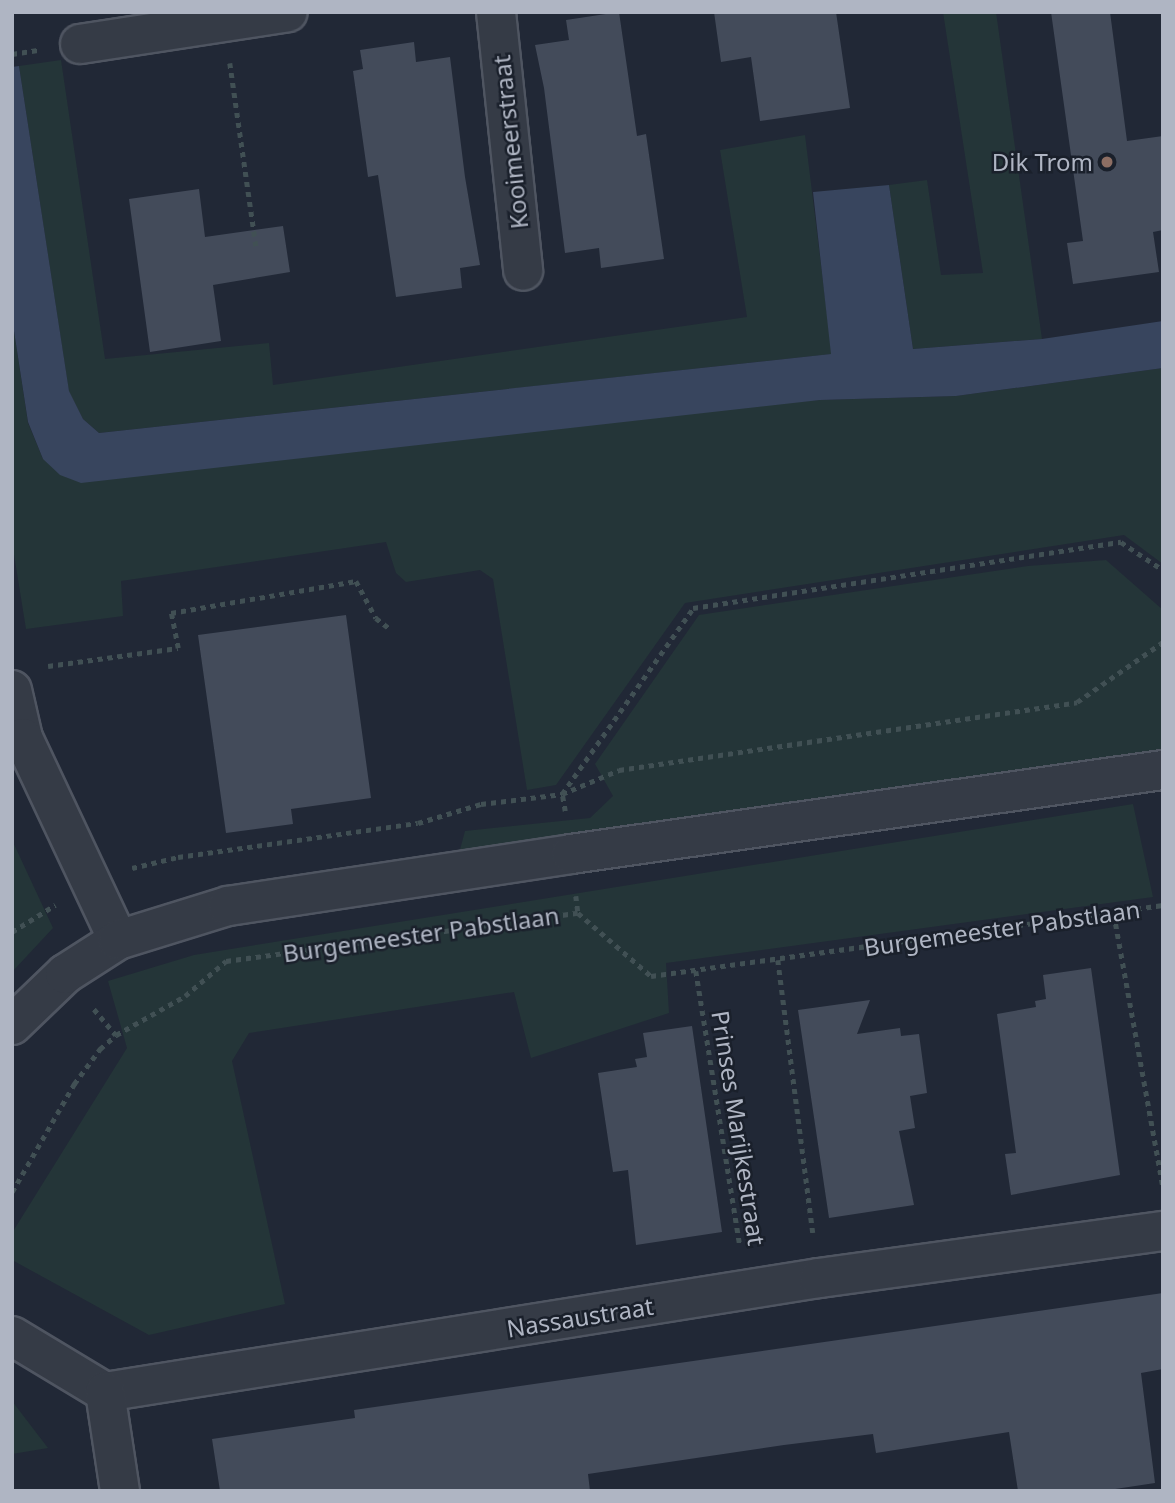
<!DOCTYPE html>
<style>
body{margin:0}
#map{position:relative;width:1175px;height:1503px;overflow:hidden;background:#212836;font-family:"Noto Sans",sans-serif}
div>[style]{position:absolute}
.green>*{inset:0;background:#243538}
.water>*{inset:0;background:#38455e}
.building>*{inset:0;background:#434b5a}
.path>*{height:4.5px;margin-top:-2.25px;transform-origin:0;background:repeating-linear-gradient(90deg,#415054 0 5px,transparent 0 10px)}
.roads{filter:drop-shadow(2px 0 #4f5561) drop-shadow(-2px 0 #4f5561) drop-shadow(0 2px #4f5561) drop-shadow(0 -2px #4f5561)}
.minor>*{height:38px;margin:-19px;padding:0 19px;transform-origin:19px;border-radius:19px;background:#353b46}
.dots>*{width:19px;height:19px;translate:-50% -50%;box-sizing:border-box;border:4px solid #1a202b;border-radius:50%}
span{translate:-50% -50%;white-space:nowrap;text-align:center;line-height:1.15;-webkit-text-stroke:5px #1a202b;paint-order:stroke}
.street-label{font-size:24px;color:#afb5c3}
.poi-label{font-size:24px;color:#afb5c3}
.right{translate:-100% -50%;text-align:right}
.frame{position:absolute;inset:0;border:14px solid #afb5c3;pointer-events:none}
</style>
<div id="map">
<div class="green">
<div style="clip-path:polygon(943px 12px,996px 12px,1042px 339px,913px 349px,889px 185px,927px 180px,941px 275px,983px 273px)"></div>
<div style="clip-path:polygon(61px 60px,105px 359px,269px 343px,273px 385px,747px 317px,720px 150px,805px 135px,832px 354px,99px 433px,83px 419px,69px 392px,19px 66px)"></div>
<div style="clip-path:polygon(12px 318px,28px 423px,43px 459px,820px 400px,956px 396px,1163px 368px,1163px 564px,1124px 535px,685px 603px,556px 785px,527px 790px,493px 579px,480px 570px,406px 582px,396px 573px,386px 542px,121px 581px,123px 616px,26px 629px,12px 542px)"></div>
<div style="clip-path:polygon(1106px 560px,1163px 610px,1163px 751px,458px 857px,465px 831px,590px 818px,613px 796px,595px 764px,699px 615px,1028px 566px)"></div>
<div style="clip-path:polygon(1133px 804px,1153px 897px,666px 963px,669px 1013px,531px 1058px,514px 992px,249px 1033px,232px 1061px,285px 1304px,149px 1335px,12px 1260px,12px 1233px,127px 1048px,108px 981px,194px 955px)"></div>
<div style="clip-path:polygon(12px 840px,53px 928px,12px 972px)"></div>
<div style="clip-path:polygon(12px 1401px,48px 1448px,12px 1454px)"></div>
</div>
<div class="water">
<div style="clip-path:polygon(19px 66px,69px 391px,83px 419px,99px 433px,831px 354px,813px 192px,889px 185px,913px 349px,1042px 339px,1163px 321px,1163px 368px,956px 396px,820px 400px,81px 483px,60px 475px,43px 459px,28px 422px,12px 318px,12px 67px)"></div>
</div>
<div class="building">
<div style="clip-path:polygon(619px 12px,637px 136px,646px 134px,664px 259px,601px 268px,599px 248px,565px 253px,544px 88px,535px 45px,569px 40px,566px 20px)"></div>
<div style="clip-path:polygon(714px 12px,836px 12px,850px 108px,760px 121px,751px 57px,721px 62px)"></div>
<div style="clip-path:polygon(1051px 12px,1110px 12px,1127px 141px,1163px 136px,1163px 230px,1153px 232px,1159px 272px,1073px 284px,1067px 243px,1083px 241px)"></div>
<div style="clip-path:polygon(414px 42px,416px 62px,450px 57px,465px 177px,480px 265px,460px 268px,462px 288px,396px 297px,378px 175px,368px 177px,353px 71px,363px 69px,360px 50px)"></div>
<div style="clip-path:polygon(199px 189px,205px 237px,283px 226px,290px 272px,213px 285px,221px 341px,150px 352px,129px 199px)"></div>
<div style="clip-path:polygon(346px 615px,371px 798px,291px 809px,293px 824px,226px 833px,198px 635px)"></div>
<div style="clip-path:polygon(1091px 968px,1120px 1175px,1011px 1195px,1005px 1154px,1016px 1153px,997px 1014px,1036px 1007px,1035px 1001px,1046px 999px,1043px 975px)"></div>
<div style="clip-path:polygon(870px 1000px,857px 1034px,900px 1028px,901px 1036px,919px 1034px,927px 1093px,910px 1096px,915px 1128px,899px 1131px,914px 1205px,829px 1218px,798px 1010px)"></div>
<div style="clip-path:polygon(692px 1026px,722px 1232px,636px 1245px,628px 1170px,613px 1172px,598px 1073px,637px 1067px,635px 1059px,647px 1057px,643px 1033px)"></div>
<div style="clip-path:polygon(1163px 1293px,1163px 1369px,1141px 1373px,1155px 1483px,1102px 1491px,1018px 1491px,1009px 1432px,876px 1453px,873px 1434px,784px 1445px,588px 1474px,590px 1491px,220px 1491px,212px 1439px,355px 1418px,354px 1410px)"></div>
</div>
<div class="path">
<div style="left:12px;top:54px;width:26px;rotate:-9deg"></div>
<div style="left:230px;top:63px;width:185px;rotate:81.9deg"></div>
<div style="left:48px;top:666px;width:131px;rotate:-7.9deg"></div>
<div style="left:178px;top:648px;width:36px;rotate:-101deg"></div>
<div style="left:171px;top:613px;width:188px;rotate:-9.8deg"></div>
<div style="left:356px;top:581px;width:42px;rotate:61.6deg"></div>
<div style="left:376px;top:618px;width:18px;rotate:38deg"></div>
<div style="left:565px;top:811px;width:17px;rotate:-100deg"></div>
<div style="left:562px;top:794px;width:228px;rotate:-54.8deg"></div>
<div style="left:693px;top:608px;width:433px;rotate:-8.8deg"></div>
<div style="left:1121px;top:542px;width:50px;rotate:33.7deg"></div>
<div style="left:132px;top:868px;width:47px;rotate:-13.4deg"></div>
<div style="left:178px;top:857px;width:242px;rotate:-8.1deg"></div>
<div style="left:418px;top:823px;width:66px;rotate:-16.8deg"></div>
<div style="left:481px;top:804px;width:82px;rotate:-7deg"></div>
<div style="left:562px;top:794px;width:62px;rotate:-22.8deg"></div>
<div style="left:619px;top:770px;width:463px;rotate:-8.4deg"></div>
<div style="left:1077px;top:702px;width:105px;rotate:-34.9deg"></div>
<div style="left:576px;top:896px;width:17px;rotate:83deg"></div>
<div style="left:1114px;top:914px;width:275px;rotate:79.8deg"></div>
<div style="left:12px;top:932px;width:51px;rotate:-32.1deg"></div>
<div style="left:778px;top:960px;width:275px;rotate:82.7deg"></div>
<div style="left:696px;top:971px;width:279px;rotate:80.9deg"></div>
<div style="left:94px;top:1009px;width:34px;rotate:50deg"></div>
<div style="left:12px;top:1192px;width:125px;rotate:-60.1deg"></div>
<div style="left:74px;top:1084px;width:44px;rotate:-53.4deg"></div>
<div style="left:100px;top:1049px;width:21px;rotate:-41deg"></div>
<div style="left:116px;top:1035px;width:79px;rotate:-29.5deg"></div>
<div style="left:185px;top:996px;width:54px;rotate:-40.5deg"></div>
<div style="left:226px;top:961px;width:355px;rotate:-7.8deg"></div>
<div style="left:578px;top:913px;width:96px;rotate:40.8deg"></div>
<div style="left:651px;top:976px;width:517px;rotate:-7.89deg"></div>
</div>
<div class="roads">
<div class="minor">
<div style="left:496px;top:12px;width:260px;rotate:84deg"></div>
<div style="left:80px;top:44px;width:210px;rotate:-8.7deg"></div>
<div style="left:12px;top:690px;width:49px;rotate:77.1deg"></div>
<div style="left:23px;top:738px;width:223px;rotate:64.8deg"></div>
<div style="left:12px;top:1025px;width:74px;rotate:-43.9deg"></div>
<div style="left:65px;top:974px;width:63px;rotate:-32.7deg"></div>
<div style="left:118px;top:940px;width:115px;rotate:-17.2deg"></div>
<div style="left:228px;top:906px;width:347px;rotate:-8.6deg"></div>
<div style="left:571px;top:854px;width:598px;rotate:-8.08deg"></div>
<div style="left:12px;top:1336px;width:109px;rotate:31.1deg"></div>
<div style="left:105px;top:1392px;width:723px;rotate:-9.07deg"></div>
<div style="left:819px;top:1278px;width:347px;rotate:-7.8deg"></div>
<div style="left:105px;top:1392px;width:100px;rotate:81.4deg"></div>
</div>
</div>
<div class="dots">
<div style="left:1107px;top:162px;background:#8d6e63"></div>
</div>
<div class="street-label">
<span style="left:510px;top:142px;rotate:-96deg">Kooimeerstraat</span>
<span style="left:1002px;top:928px;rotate:-8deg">Burgemeester Pabstlaan</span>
<span style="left:421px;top:934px;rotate:-8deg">Burgemeester Pabstlaan</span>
<span style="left:739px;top:1128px;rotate:81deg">Prinses Marijkestraat</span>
<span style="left:580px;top:1317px;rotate:-9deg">Nassaustraat</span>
</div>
<div class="poi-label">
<span class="right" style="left:1093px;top:162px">Dik Trom</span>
</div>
<div class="frame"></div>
</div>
